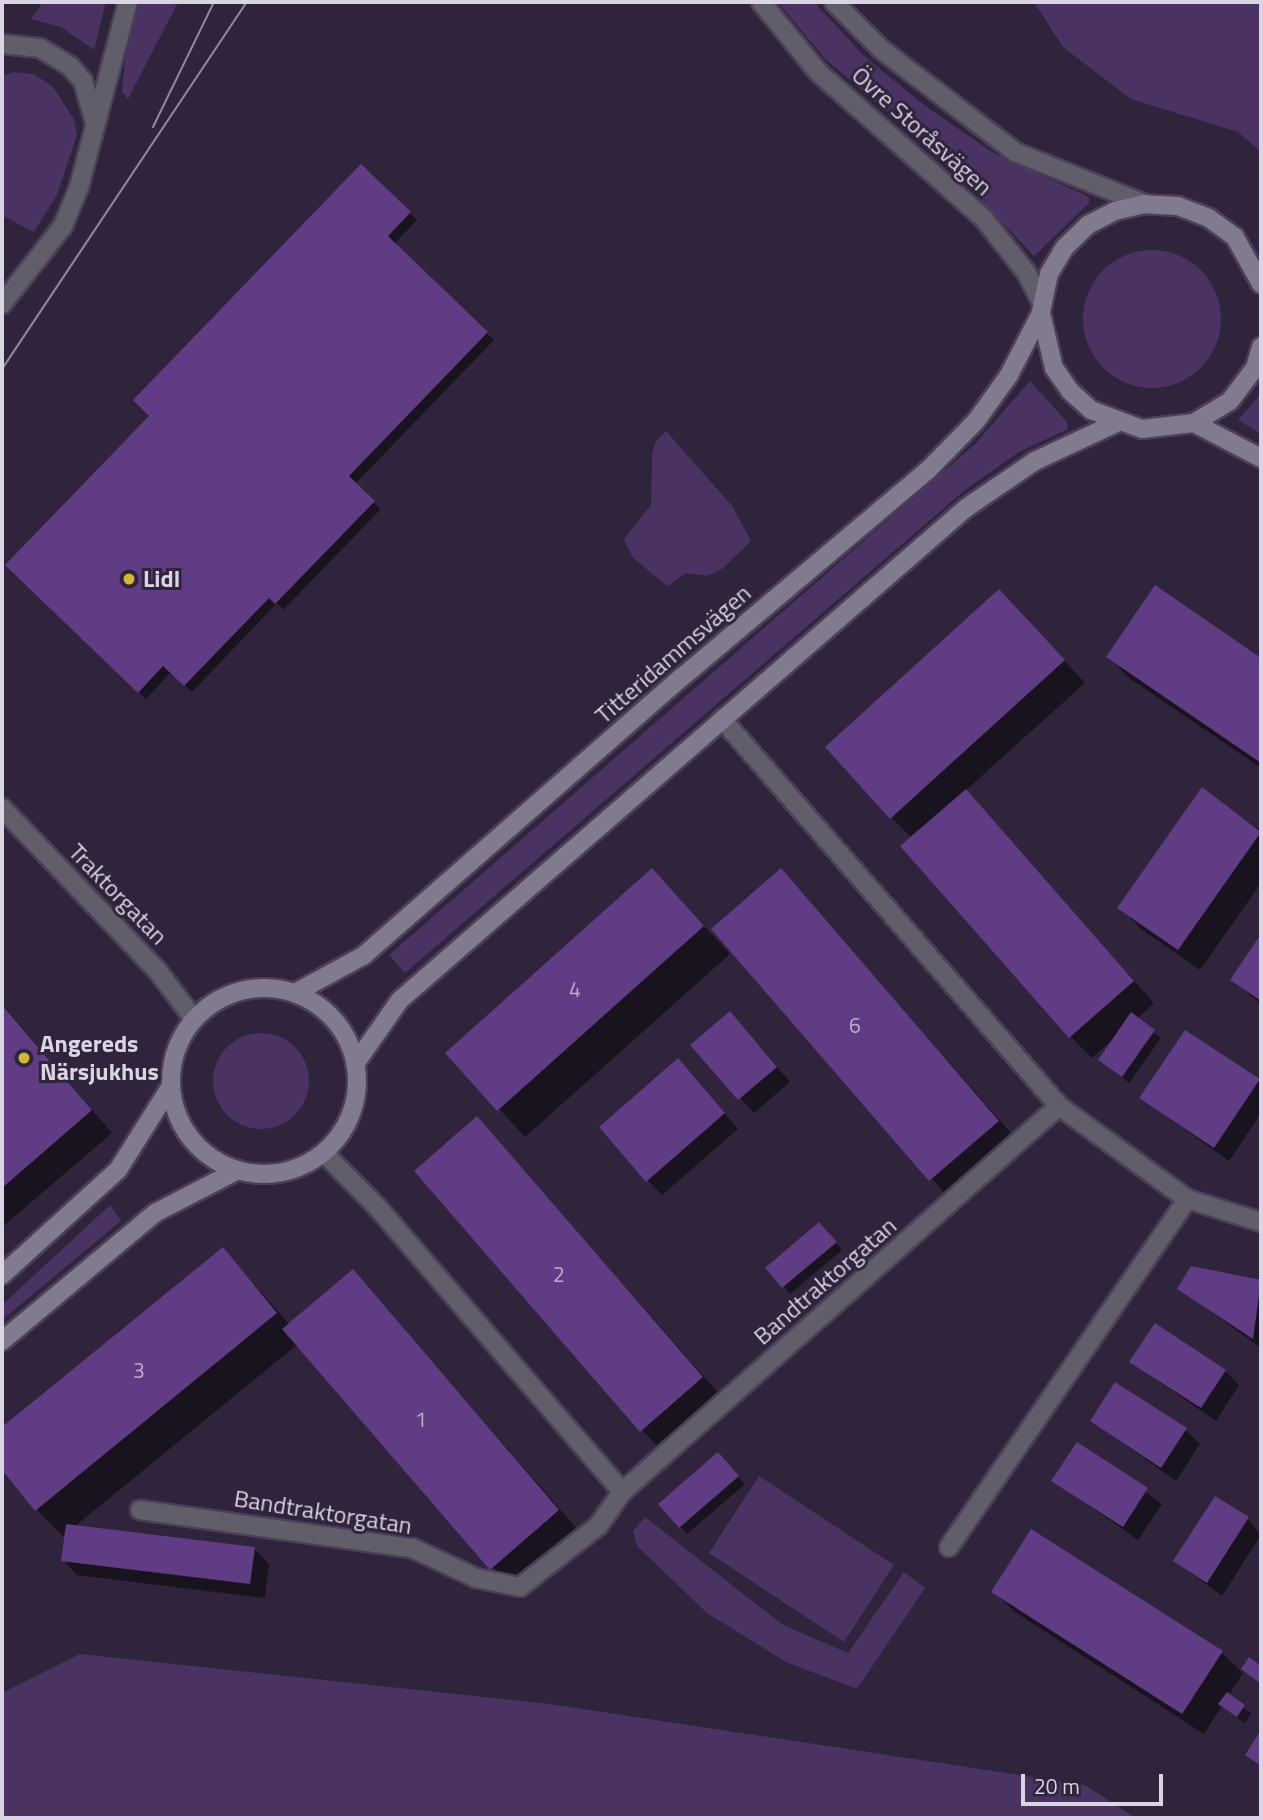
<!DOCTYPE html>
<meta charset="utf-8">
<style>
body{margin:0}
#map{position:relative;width:1263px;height:1820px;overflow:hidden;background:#2f243c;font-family:"Titillium Web",sans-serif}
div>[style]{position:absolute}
.green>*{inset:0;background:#4a3363}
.round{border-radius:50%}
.shadow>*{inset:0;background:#0007}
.building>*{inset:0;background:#5f3c83}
.roads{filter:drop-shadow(2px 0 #4b4057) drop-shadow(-2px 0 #4b4057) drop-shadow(0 2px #4b4057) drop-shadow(0 -2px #4b4057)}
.lane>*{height:18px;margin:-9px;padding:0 9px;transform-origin:9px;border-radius:9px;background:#625d6a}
.street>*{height:18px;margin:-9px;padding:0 9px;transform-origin:9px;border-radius:9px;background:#625d6a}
.secondary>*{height:18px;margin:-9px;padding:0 9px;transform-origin:9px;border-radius:9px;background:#827a8e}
.secondary>.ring{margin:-9px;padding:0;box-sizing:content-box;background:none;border:18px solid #827a8e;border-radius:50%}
.tram>*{height:2px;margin:-1px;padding:0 1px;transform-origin:1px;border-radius:1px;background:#92899d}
.dots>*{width:19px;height:19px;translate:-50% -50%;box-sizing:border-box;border:4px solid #2f243c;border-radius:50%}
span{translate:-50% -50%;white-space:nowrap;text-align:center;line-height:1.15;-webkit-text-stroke:6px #2f243c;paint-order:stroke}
.number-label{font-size:21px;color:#bcaecc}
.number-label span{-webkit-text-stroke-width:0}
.street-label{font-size:24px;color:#dbd4e4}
.poi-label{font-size:24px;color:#dbd4e4;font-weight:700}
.left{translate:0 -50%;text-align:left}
.frame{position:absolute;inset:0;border:4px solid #dbd4e4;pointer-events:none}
.scale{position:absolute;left:1021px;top:1774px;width:142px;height:32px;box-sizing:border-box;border:4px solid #dbd4e4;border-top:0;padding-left:9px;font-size:21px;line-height:24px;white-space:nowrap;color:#dbd4e4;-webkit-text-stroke:5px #2f243c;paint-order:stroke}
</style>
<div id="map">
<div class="green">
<div style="clip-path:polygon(43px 2px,106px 2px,94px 50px,61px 27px,31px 19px)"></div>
<div style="clip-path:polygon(140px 2px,178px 2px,128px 99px,122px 92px,126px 50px)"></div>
<div style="clip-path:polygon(778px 2px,814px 2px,863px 55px,924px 105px,992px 152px,1089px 197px,1089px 203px,1034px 256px,937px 153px,825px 59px)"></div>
<div style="clip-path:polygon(1034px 2px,1261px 2px,1261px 152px,1238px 132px,1131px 99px,1063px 47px)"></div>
<div style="clip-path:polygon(13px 72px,34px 74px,53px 87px,74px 119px,77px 135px,57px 195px,34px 232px,5px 217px,2px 222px,2px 76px)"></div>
<div class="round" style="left:1083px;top:250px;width:138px;height:138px"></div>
<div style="clip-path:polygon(1030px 381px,1067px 422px,1068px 429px,1019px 452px,965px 490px,405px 973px,389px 955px,975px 444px)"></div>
<div style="clip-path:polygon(1261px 394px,1261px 434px,1238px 420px)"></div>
<div style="clip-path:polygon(666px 431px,732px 506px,751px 541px,722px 569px,707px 576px,686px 573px,667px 586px,633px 558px,624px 539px,651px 505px,652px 455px,655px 442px)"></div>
<div class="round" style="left:213px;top:1033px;width:96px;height:96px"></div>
<div style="clip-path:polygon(110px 1205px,121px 1221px,2px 1320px,2px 1305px)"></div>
<div style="clip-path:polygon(759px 1476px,894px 1565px,844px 1642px,709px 1553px)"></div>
<div style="clip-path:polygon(645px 1517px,783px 1625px,848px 1653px,904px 1572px,925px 1588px,857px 1689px,786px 1662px,707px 1613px,637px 1546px,633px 1531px)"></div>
<div style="clip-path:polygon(80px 1654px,550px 1704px,1085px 1785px,1135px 1818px,2px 1818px,2px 1693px)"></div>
</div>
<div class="shadow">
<div style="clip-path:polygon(361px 166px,417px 220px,394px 244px,494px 340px,355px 484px,381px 509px,283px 610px,277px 603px,192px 692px,171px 672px,146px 699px,7px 565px,152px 416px)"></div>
<div style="clip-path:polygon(1155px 587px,1261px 660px,1261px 768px,1129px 678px,1108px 656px)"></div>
<div style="clip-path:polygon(1020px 612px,1085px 683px,965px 791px,1154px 1003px,1137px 1019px,1161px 1038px,1129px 1083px,1100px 1060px,1112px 1040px,1092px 1058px,1071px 1037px,903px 846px,912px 838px,891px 817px)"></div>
<div style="clip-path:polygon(1203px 789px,1261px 831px,1261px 883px,1200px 970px,1141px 929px,1120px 907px)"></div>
<div style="clip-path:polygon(652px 870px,730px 954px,525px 1137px,448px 1053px)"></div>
<div style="clip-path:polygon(781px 871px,1025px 1149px,957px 1207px,713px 929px)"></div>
<div style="clip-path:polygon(1261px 937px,1261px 1004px,1232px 980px)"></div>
<div style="clip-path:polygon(2px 1004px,112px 1133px,2px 1227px)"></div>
<div style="clip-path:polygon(744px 1028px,790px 1082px,754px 1113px,693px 1045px)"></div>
<div style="clip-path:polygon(692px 1075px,738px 1129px,662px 1195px,647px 1180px)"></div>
<div style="clip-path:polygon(1259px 1081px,1261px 1113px,1229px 1161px,1141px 1098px)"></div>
<div style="clip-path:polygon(477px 1119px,729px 1405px,668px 1457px,642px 1430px)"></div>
<div style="clip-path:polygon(826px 1231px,842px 1250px,790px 1294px,784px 1287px)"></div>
<div style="clip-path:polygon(223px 1249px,290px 1325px,352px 1271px,585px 1538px,518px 1596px,298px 1344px,74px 1527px,255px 1549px,269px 1564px,265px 1598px,77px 1575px,63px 1560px,66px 1533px,63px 1536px,36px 1509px,2px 1467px,2px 1429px)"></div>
<div style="clip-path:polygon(1192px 1268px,1261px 1282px,1261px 1348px,1179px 1288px)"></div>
<div style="clip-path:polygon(1131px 1362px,1225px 1371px,1239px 1385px,1216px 1421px)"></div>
<div style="clip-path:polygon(1092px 1421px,1185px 1430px,1200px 1444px,1176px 1481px)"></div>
<div style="clip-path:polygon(1077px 1444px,1162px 1504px,1138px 1540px,1053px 1480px)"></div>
<div style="clip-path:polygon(725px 1462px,745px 1484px,687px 1534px,661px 1504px)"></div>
<div style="clip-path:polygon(1248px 1519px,1261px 1535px,1222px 1596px,1175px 1561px)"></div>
<div style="clip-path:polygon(993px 1591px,1221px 1652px,1243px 1673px,1229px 1695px,1251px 1714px,1244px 1723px,1222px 1706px,1204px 1734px,1015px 1612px)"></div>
</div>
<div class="building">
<div style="clip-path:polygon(361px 164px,411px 212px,388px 236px,488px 332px,349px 476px,375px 501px,275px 604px,269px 598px,184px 686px,163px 666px,138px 693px,5px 565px,149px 416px,133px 400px)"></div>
<div style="clip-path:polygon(1155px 585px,1261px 658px,1261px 763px,1106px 657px)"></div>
<div style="clip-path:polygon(999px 589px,1065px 660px,890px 819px,825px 747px)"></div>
<div style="clip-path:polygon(1202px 787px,1261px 832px,1178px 950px,1117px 908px)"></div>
<div style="clip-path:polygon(966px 789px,1134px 981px,1069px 1038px,900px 846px)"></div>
<div style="clip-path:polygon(652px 868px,704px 926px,497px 1111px,445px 1053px)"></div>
<div style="clip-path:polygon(781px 868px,999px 1121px,929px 1181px,711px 929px)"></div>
<div style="clip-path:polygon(1261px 934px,1261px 1001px,1230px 980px)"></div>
<div style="clip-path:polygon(2px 1005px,92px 1110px,2px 1188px)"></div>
<div style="clip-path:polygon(730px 1011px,777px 1067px,738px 1100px,690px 1045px)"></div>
<div style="clip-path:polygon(1131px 1012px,1155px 1030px,1122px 1077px,1098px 1060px)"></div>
<div style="clip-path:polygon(1185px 1030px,1260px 1079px,1214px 1148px,1139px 1098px)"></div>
<div style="clip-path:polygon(678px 1058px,725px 1113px,646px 1182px,599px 1127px)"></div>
<div style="clip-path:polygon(477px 1116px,703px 1377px,640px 1432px,414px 1171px)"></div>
<div style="clip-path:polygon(819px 1222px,837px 1242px,782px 1288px,765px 1268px)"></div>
<div style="clip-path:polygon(223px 1247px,277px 1313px,35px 1511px,2px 1470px,2px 1427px)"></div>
<div style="clip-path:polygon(1191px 1266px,1261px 1280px,1253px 1339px,1177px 1289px)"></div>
<div style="clip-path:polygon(353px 1269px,559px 1510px,490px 1570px,282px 1329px)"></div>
<div style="clip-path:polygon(1155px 1323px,1226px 1370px,1201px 1408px,1129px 1362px)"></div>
<div style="clip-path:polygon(1115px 1382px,1187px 1428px,1161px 1468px,1090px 1421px)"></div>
<div style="clip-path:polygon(1077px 1442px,1148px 1488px,1123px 1527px,1051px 1481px)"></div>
<div style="clip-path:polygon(718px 1452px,739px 1476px,679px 1528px,658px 1504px)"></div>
<div style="clip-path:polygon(1215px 1496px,1249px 1517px,1207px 1583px,1173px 1561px)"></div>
<div style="clip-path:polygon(66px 1524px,255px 1547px,250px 1584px,61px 1561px)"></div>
<div style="clip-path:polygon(1031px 1529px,1223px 1651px,1182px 1714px,991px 1592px)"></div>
<div style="clip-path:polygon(1249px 1657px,1261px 1666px,1260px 1683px,1241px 1669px)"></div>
<div style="clip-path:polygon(1227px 1692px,1245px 1705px,1237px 1717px,1218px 1704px)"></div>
<div style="clip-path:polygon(1261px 1730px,1261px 1766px,1245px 1755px)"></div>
</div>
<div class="roads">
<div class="lane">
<div style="left:2px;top:44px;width:38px;rotate:6deg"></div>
<div style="left:40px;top:48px;width:35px;rotate:31deg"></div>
<div style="left:70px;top:66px;width:20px;rotate:49deg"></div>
<div style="left:83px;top:81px;width:44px;rotate:74.1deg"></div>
<div style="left:2px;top:304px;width:99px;rotate:-52deg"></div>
<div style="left:63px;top:226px;width:42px;rotate:-67.7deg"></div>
<div style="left:79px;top:187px;width:191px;rotate:-75.2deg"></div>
<div style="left:140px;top:1510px;width:275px;rotate:8deg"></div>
<div style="left:412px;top:1548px;width:71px;rotate:25.1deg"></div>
<div style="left:476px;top:1578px;width:45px;rotate:11.6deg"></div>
<div style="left:520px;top:1587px;width:100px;rotate:-38.1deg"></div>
<div style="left:599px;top:1525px;width:40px;rotate:-55.1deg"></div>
</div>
<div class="street">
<div style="left:761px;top:2px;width:90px;rotate:50.8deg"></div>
<div style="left:818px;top:72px;width:222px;rotate:41.5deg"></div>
<div style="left:984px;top:219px;width:68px;rotate:51.6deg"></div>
<div style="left:1026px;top:272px;width:35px;rotate:63deg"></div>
<div style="left:834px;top:2px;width:66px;rotate:45deg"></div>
<div style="left:881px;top:49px;width:169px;rotate:37.5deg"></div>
<div style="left:1015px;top:152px;width:140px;rotate:21.8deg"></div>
<div style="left:722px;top:719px;width:513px;rotate:48.95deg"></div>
<div style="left:1059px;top:1106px;width:158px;rotate:36deg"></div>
<div style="left:1187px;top:1199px;width:77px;rotate:17.3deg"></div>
<div style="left:2px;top:808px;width:224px;rotate:46.3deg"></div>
<div style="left:157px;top:970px;width:61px;rotate:52.9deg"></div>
<div style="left:324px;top:1153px;width:78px;rotate:45.5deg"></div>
<div style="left:379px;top:1209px;width:373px;rotate:49.3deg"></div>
<div style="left:622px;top:1492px;width:583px;rotate:-41.45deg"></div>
<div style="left:949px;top:1547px;width:422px;rotate:-55.6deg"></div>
</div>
<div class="secondary">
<div style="left:1261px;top:284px;width:54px;rotate:-119deg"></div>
<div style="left:1235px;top:237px;width:32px;rotate:-144deg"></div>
<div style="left:1209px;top:218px;width:33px;rotate:-159deg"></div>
<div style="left:1178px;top:206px;width:33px;rotate:-177deg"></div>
<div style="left:1145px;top:204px;width:31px;rotate:167deg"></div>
<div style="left:1115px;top:211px;width:30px;rotate:153deg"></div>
<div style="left:1088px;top:225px;width:32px;rotate:136deg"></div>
<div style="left:1065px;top:247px;width:31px;rotate:121deg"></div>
<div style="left:1049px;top:274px;width:40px;rotate:102deg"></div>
<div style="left:1041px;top:313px;width:57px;rotate:76.7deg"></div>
<div style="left:1054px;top:368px;width:28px;rotate:55deg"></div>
<div style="left:1070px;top:391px;width:28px;rotate:42deg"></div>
<div style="left:1091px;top:410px;width:54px;rotate:20.4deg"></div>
<div style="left:1142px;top:429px;width:52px;rotate:-6.6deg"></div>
<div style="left:1194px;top:423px;width:42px;rotate:-31.4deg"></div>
<div style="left:1230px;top:401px;width:41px;rotate:-52.9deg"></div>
<div style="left:1255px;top:368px;width:22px;rotate:-74deg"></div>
<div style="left:1194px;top:423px;width:76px;rotate:27.6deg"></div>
<div class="ring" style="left:171px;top:988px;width:168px;height:168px"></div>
<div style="left:295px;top:993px;width:77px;rotate:-28.6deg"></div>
<div style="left:363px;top:956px;width:422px;rotate:-41.2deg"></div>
<div style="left:681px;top:678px;width:323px;rotate:-40.1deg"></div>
<div style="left:928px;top:470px;width:69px;rotate:-45.6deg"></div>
<div style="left:976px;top:421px;width:57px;rotate:-54.3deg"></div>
<div style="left:1009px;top:375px;width:70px;rotate:-62.7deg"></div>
<div style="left:355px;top:1064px;width:78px;rotate:-54.9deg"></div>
<div style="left:400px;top:1000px;width:750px;rotate:-41deg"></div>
<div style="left:966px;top:508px;width:83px;rotate:-34.3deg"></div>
<div style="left:1035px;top:461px;width:89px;rotate:-25.1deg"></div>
<div style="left:2px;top:1275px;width:156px;rotate:-42.2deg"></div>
<div style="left:118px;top:1170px;width:99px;rotate:-57.8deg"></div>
<div style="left:2px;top:1341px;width:199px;rotate:-39.9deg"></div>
<div style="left:155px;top:1213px;width:93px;rotate:-27.4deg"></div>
</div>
</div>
<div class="tram">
<div style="left:153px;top:127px;width:139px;rotate:-64deg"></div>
<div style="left:2px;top:369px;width:441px;rotate:-56.3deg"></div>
</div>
<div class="dots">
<div style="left:129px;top:579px;background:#d5b535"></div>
<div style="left:24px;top:1058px;background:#d5b535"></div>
</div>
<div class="number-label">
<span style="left:575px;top:989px">4</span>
<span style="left:855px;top:1025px">6</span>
<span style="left:559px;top:1274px">2</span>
<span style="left:139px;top:1370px">3</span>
<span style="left:421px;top:1419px">1</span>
</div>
<div class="street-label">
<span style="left:922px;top:131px;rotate:42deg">Övre Storåsvägen</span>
<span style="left:673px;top:654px;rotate:-41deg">Titteridammsvägen</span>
<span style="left:118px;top:894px;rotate:46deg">Traktorgatan</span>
<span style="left:825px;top:1281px;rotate:-41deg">Bandtraktorgatan</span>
<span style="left:323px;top:1512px;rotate:9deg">Bandtraktorgatan</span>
</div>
<div class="poi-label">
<span class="left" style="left:143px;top:579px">Lidl</span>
<span class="left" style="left:40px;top:1058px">Angereds<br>Närsjukhus</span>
</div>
<div class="frame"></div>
<div class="scale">20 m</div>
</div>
